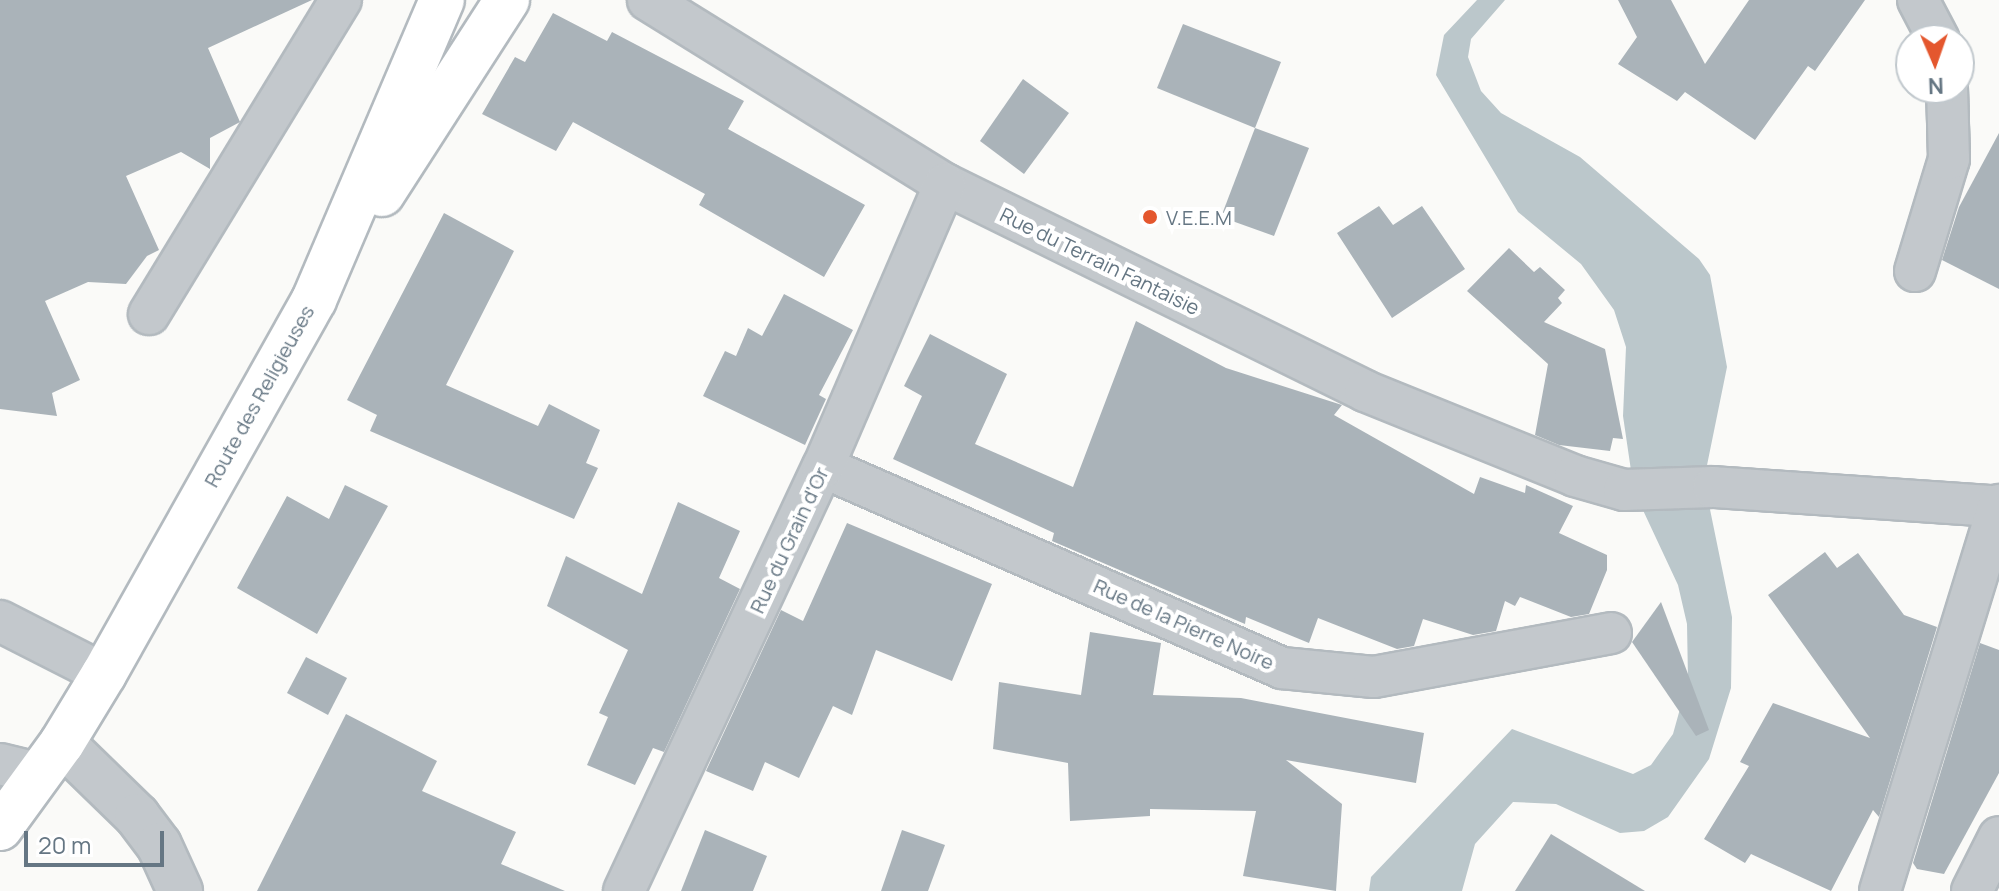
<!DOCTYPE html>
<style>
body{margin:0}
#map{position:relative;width:1999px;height:891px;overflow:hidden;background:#fafaf8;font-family:Manrope,sans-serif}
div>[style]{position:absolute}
.water>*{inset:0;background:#bbc7cb}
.building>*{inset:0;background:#aab3b9}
.roads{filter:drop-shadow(2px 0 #b3babf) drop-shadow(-2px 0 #b3babf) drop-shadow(0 2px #b3babf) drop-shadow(0 -2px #b3babf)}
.minor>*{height:40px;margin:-20px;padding:0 20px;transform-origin:20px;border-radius:20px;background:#c3c8cc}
.tertiary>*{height:44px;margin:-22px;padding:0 22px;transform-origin:22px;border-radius:22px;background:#c3c8cc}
.secondary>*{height:44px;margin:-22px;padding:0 22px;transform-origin:22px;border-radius:22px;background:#fff}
.dots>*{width:22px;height:22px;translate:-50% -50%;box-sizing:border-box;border:4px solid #fff;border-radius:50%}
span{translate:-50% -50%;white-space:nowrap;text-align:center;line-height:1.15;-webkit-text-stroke:8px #fff;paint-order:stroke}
.poi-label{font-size:20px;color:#657683}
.left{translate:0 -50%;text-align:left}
.street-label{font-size:20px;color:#657683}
.north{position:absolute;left:1895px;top:24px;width:80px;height:80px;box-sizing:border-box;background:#fff;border:2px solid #c1c8cd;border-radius:50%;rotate:178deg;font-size:22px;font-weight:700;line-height:32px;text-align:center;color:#657683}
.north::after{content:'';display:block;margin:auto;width:28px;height:36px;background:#e4572e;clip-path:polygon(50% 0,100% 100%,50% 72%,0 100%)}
.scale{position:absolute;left:24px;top:831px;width:140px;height:36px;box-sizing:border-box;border:4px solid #657683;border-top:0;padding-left:10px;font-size:24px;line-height:28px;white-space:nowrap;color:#657683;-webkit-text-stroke:6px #fff;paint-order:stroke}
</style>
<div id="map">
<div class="water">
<div style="clip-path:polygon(1477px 0,1505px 0,1471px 39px,1468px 57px,1481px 91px,1501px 113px,1580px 157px,1699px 259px,1710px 275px,1727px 367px,1704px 480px,1732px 617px,1731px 688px,1709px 759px,1668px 817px,1644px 831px,1620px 833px,1556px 804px,1513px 802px,1475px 844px,1462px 891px,1369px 891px,1371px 877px,1512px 729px,1633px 774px,1651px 765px,1673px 734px,1688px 680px,1687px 624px,1678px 585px,1634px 491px,1623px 416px,1626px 347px,1614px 310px,1581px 264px,1518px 212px,1436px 75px,1444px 35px)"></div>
</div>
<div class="building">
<div style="clip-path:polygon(0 0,312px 0,208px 48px,240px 122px,210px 138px,210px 169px,181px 152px,126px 176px,159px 250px,147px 256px,126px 284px,88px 282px,45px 301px,80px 380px,52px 393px,57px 416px,0 409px)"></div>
<div style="clip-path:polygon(1618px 0,1671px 0,1705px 64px,1749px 0,1865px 0,1815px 71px,1808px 66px,1755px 140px,1685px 92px,1677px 101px,1618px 64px,1637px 37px)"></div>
<div style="clip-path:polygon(553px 13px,607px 41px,612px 32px,744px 101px,728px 129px,865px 205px,824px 277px,699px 205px,705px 194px,573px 122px,556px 151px,482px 114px,515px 57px,525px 62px)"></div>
<div style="clip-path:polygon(1183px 24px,1281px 62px,1255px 128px,1157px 88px)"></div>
<div style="clip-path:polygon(1023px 79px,1069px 113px,1024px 174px,980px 141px)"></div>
<div style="clip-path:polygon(1255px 128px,1309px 148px,1274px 236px,1221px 217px)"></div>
<div style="clip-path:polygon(1999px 133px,1999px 289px,1942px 260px,1959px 207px)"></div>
<div style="clip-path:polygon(1379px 206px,1393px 225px,1422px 206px,1465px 269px,1392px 318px,1337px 233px)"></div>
<div style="clip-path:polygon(444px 213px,514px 251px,446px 385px,538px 426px,549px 404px,600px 430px,586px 463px,598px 468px,574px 519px,370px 431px,377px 415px,347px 400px)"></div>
<div style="clip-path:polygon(1509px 248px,1534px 272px,1540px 267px,1565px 290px,1558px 298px,1562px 303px,1544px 322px,1605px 349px,1623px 439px,1613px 438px,1610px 451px,1559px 445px,1535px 435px,1548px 364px,1467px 291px)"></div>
<div style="clip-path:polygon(784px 294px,853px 330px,819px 395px,826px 399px,805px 445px,703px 396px,725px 351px,736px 356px,748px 328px,762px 336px)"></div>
<div style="clip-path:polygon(1136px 321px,1226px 368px,1342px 405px,1334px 415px,1474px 494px,1480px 477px,1525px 493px,1526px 485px,1573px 506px,1559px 533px,1607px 555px,1607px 570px,1589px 614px,1571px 617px,1520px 597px,1515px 606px,1505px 601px,1496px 631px,1473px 635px,1423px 619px,1414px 646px,1397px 649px,1318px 618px,1309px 643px,1246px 617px,1245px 624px,1052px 541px,1054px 533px,893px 459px,922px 396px,904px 386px,930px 334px,1007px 374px,975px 444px,1073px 487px)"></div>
<div style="clip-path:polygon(345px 485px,388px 506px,317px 634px,237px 588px,287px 496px,329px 519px)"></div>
<div style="clip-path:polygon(678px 502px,740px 531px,719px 578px,740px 589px,664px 752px,653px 748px,635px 785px,587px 765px,608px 717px,599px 713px,628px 650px,547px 606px,566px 556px,642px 594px)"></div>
<div style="clip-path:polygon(847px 523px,992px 584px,952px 681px,876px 650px,852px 715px,833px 706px,799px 778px,765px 762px,753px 791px,706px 771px,781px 610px,803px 621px)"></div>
<div style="clip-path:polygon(1825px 552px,1837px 568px,1858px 553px,1904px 615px,1937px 627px,1879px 817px,1873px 810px,1831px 891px,1751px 854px,1745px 863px,1704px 839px,1749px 766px,1740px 762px,1773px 703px,1870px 738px,1768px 595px)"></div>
<div style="clip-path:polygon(1661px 602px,1709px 730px,1696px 736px,1632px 642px)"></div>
<div style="clip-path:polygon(1090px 632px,1161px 643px,1153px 695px,1241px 698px,1424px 733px,1416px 783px,1286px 760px,1342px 804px,1336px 891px,1243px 876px,1256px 811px,1150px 809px,1150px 816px,1070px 821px,1068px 763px,993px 749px,999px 682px,1081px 695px)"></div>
<div style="clip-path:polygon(1980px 643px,1999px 650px,1999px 773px,1944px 874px,1917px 869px,1913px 863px)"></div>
<div style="clip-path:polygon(306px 657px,347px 678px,328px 715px,287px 693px)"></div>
<div style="clip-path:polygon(346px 714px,437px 761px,422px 791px,516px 832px,501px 864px,565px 891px,257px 891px)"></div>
<div style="clip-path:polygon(705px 830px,767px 856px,753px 891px,681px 891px)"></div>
<div style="clip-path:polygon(902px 830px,945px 845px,928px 891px,881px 891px)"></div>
<div style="clip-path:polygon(1551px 834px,1645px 891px,1515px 891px)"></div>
</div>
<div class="roads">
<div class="minor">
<div style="left:648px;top:0;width:349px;rotate:31.8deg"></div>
<div style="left:945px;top:184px;width:468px;rotate:26.2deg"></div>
<div style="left:1365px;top:391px;width:227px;rotate:22deg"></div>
<div style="left:1575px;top:476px;width:51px;rotate:15.9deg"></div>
<div style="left:1624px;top:490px;width:89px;rotate:-1.9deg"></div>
<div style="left:1713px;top:487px;width:283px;rotate:3.9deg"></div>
<div style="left:1918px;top:0;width:45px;rotate:62.3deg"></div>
<div style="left:1915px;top:271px;width:117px;rotate:-73.1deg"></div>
<div style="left:1949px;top:159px;width:71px;rotate:-91.6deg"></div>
<div style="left:149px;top:314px;width:368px;rotate:-58.6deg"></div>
<div style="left:823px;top:467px;width:501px;rotate:23.65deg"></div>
<div style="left:1282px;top:668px;width:92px;rotate:5.6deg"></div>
<div style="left:1374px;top:677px;width:241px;rotate:-10.5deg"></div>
<div style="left:0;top:621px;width:117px;rotate:27deg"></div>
<div style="left:0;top:764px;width:42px;rotate:13.7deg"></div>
<div style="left:624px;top:891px;width:468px;rotate:-64.9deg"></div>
<div style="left:823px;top:467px;width:308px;rotate:-66.7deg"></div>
<div style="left:1880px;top:891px;width:404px;rotate:-72.9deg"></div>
<div style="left:1972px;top:891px;width:60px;rotate:-63.4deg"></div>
</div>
<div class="tertiary">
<div style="left:62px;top:743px;width:105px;rotate:44.2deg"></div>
<div style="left:137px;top:816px;width:36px;rotate:53deg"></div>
<div style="left:159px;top:845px;width:51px;rotate:65.5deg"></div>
</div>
<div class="secondary">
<div style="left:382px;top:194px;width:231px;rotate:-57.2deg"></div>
<div style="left:0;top:828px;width:105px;rotate:-53.9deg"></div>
<div style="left:62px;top:743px;width:81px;rotate:-58.7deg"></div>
<div style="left:104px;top:674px;width:429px;rotate:-60.7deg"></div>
<div style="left:314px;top:300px;width:326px;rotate:-66.9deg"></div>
</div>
</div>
<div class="dots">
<div style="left:1150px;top:217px;background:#e4572e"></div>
</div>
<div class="poi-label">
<span class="left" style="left:1166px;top:217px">V.E.E.M</span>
</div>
<div class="street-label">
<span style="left:1100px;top:261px;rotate:26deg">Rue du Terrain Fantaisie</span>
<span style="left:259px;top:396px;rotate:-61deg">Route des Religieuses</span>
<span style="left:789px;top:540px;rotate:-65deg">Rue du Grain d'Or</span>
<span style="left:1184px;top:624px;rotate:24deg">Rue de la Pierre Noire</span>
</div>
<div class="north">N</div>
<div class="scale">20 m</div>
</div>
